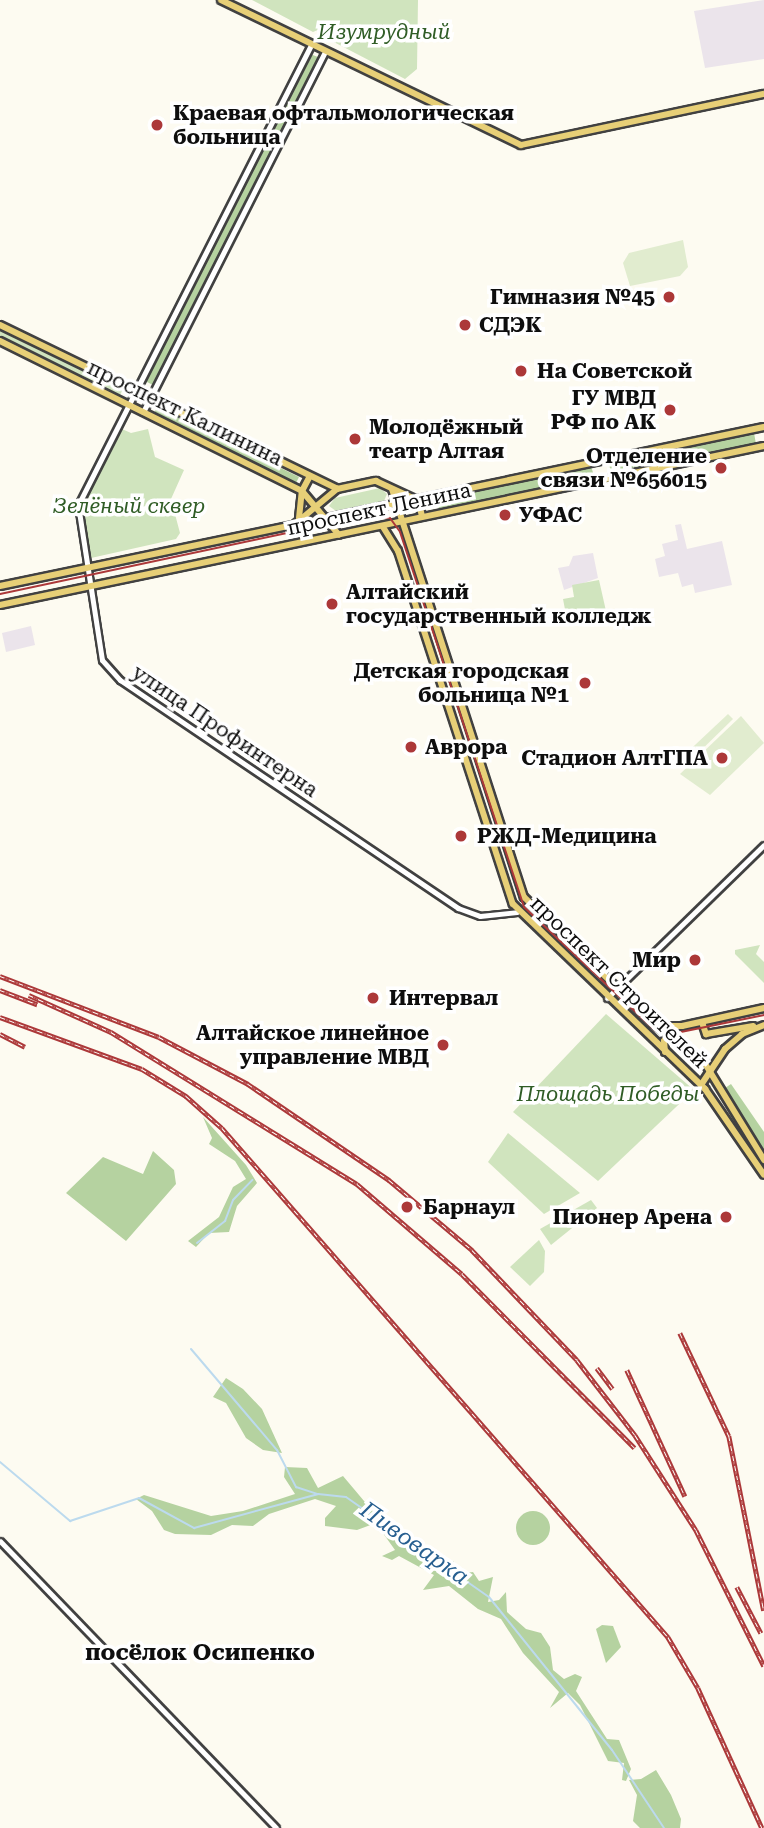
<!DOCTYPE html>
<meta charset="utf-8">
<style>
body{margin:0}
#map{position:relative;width:764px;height:1828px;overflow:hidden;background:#fdfbf1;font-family:"Roboto Serif",serif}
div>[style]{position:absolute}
.industrial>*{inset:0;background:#ebe4eb}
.green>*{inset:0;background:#d0e4be}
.forest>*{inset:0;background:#b5d2a0}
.round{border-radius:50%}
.pitch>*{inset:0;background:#e1eccf}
.stream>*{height:2px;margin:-1px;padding:0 1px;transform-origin:1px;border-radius:1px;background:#bcdaee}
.roads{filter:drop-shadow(2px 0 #414141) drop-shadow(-2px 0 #414141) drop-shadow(0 2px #414141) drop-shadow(0 -2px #414141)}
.minor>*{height:5px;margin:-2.5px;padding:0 2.5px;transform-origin:2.5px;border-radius:2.5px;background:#fff}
.major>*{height:6px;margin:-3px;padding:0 3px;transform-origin:3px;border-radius:3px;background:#e7cf77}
.tram>*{height:2px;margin:-1px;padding:0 1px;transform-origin:1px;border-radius:1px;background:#ac3839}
.rail>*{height:4.5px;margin-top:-2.25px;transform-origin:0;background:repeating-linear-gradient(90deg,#fff 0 5px,#ac3839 0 10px);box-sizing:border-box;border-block:2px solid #ac3839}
.dots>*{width:19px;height:19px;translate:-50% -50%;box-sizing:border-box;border:4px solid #fff;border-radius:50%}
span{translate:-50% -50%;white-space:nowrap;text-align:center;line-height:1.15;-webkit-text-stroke:7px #fff;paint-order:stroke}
.park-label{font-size:21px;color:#305d26;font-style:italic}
.poi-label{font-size:21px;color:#0e0e0e;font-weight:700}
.left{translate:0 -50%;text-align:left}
.right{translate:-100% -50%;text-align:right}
.street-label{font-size:21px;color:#0e0e0e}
.water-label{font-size:23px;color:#275f90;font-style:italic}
.neighbourhood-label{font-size:23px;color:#0e0e0e;font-weight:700}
</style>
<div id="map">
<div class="industrial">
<div style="clip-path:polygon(764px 0,764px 59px,705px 68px,694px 11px)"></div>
<div style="clip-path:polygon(681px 524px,687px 549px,722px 541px,732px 585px,695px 593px,693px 584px,682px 587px,678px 573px,659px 577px,655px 559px,665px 556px,662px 544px,678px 540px,675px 525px)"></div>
<div style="clip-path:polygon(593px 553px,598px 578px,564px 590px,558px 568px,569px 566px,573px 556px)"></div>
<div style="clip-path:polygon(31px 626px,35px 645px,6px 652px,2px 633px)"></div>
</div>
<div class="green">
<div style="clip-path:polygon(252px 0,418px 0,417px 69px,405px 79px,330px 40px,328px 33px,320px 29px,313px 32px)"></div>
<div style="clip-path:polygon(0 329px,123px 389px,120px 395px,0 336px)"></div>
<div style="clip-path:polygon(122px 429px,131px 433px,148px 429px,155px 457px,184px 470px,171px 499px,180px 533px,176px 539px,91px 558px,80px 513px)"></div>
<div style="clip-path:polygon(380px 488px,387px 494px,384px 501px,336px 511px,329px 506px,335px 498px)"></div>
<div style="clip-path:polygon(599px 580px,606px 611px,567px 620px,563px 599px,574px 597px,572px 585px)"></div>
<div style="clip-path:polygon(760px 945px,756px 954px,764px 962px,764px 983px,735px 954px,735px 950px)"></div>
<div style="clip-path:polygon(606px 1014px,694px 1090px,598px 1181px,513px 1112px)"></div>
<div style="clip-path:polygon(508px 1133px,580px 1193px,544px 1214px,488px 1162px)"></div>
<div style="clip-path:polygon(591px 1200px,597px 1208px,551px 1245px,540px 1229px)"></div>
<div style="clip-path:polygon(539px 1240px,545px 1251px,544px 1272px,530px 1286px,510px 1267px)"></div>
</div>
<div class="forest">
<div style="clip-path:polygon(310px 54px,318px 57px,153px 385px,145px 381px)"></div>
<div style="clip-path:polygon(157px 407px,299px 477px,296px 483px,154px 413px)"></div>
<div style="clip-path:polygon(754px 433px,756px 444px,611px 474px,609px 463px)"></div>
<div style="clip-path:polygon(591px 466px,594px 476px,439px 509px,437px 498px)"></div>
<div style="clip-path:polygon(731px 1084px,764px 1132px,764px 1152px,722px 1090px)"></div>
<div style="clip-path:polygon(203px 1117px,246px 1165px,257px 1183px,237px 1206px,229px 1232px,209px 1233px,196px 1247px,188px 1241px,219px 1217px,233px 1187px,246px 1179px,235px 1161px,209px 1144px,212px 1138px)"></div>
<div style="clip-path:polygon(153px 1151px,174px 1170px,176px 1184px,126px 1241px,66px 1193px,103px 1157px,143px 1174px)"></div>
<div style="clip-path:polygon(226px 1378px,243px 1389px,262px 1409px,282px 1453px,263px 1450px,246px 1438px,226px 1403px,213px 1397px)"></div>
<div style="clip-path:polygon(285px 1467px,307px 1468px,318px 1488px,343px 1476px,375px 1514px,376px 1523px,357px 1530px,325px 1526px,325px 1518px,336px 1506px,315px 1499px,269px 1514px,253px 1526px,232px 1525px,211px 1535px,175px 1534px,164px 1530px,152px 1511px,136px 1499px,144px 1495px,211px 1516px,243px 1511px,295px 1494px,284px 1477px)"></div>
<div class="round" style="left:516px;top:1511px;width:34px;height:34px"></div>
<div style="clip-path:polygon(380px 1529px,405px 1547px,422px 1547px,430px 1549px,432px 1558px,443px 1554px,444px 1562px,454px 1561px,453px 1571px,458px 1574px,473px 1572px,479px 1581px,493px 1577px,488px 1602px,499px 1600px,506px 1592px,507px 1612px,526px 1629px,541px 1633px,550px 1647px,553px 1670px,564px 1679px,575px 1674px,582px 1677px,576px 1691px,607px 1739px,619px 1740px,631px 1769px,626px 1781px,622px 1780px,624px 1763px,608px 1761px,580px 1705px,568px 1693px,550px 1708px,559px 1692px,523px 1653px,501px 1619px,478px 1609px,449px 1586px,423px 1590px,434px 1575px,399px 1556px,392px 1560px,382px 1556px,395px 1550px)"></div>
<div style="clip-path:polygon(602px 1625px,613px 1626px,621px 1647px,606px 1663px,596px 1629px)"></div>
<div style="clip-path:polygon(656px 1770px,671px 1795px,681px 1819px,680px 1828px,640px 1828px,633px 1821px,637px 1795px,629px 1780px,641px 1779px)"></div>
</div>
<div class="pitch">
<div style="clip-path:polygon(683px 240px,688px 267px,680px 276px,630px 286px,623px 263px,629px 253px)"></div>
<div style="clip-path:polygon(728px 714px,733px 719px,685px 766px,679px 760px)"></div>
<div style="clip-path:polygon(741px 716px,764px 743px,710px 795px,680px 774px)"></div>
</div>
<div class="stream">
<div style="left:197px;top:1243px;width:36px;rotate:-38deg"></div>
<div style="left:225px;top:1221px;width:22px;rotate:-69deg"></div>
<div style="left:233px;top:1200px;width:28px;rotate:-46deg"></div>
<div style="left:191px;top:1349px;width:133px;rotate:49.6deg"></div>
<div style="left:277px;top:1450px;width:42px;rotate:62.8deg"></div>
<div style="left:296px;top:1487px;width:23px;rotate:18deg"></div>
<div style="left:0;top:1462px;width:92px;rotate:40.1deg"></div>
<div style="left:70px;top:1521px;width:73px;rotate:-18.4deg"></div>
<div style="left:139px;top:1498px;width:63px;rotate:28.6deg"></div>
<div style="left:194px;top:1528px;width:129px;rotate:-15.3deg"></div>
<div style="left:318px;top:1494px;width:28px;rotate:6deg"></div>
<div style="left:346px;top:1497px;width:174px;rotate:35deg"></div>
<div style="left:489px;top:1597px;width:196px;rotate:51.2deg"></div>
<div style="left:612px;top:1750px;width:94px;rotate:56.3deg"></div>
</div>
<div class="roads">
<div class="minor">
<div style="left:311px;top:45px;width:516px;rotate:116.86deg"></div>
<div style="left:78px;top:505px;width:157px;rotate:81.2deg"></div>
<div style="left:102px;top:660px;width:27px;rotate:48deg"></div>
<div style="left:120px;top:680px;width:408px;rotate:34deg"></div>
<div style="left:458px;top:908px;width:23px;rotate:20deg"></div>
<div style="left:480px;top:916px;width:37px;rotate:-6deg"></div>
<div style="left:143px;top:412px;width:404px;rotate:-63.2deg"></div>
<div style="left:607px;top:998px;width:219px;rotate:-44.3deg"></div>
<div style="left:0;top:1541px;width:398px;rotate:46.1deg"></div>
</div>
<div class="major">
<div style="left:221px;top:0;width:333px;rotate:25.8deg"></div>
<div style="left:521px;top:145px;width:248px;rotate:-11.9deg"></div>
<div style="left:0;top:325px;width:375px;rotate:25.9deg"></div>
<div style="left:0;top:341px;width:337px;rotate:26.4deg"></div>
<div style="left:302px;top:491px;width:57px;rotate:49.9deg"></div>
<div style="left:392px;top:489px;width:429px;rotate:72.1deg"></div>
<div style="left:524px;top:897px;width:180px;rotate:44.3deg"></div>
<div style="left:653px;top:1023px;width:64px;rotate:37.4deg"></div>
<div style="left:704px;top:1062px;width:115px;rotate:58.5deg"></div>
<div style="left:418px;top:499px;width:18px;rotate:77deg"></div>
<div style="left:299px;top:518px;width:27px;rotate:-84deg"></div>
<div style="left:302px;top:491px;width:15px;rotate:-62deg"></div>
<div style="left:295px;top:524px;width:55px;rotate:-39.8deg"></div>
<div style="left:337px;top:489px;width:40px;rotate:-12deg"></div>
<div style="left:376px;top:481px;width:41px;rotate:24.7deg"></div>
<div style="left:383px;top:527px;width:28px;rotate:58deg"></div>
<div style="left:398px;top:551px;width:371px;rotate:72deg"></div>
<div style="left:513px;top:904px;width:267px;rotate:43.9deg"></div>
<div style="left:705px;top:1089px;width:104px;rotate:55.5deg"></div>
<div style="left:0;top:586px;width:780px;rotate:-11.76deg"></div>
<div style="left:0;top:605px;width:780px;rotate:-11.76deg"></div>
<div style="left:702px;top:1022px;width:13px;rotate:72deg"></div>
<div style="left:706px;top:1034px;width:48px;rotate:-9.7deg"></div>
<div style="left:660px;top:1026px;width:22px"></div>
<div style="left:682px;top:1026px;width:84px;rotate:-12.4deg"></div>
<div style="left:665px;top:1052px;width:11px;rotate:-95deg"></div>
<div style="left:664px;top:1041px;width:12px;rotate:-55deg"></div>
<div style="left:701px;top:1085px;width:43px;rotate:-56.3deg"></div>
<div style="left:725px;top:1049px;width:23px;rotate:-41deg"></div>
<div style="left:742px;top:1034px;width:24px;rotate:-22deg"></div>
</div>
</div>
<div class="tram">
<div style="left:0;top:594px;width:381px;rotate:-12deg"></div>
<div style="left:373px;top:515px;width:17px;rotate:10deg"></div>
<div style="left:390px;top:518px;width:17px;rotate:54deg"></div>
<div style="left:400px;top:532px;width:395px;rotate:71.7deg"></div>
<div style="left:524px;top:907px;width:180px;rotate:43.2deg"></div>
<div style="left:655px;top:1030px;width:21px;rotate:8deg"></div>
<div style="left:676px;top:1033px;width:90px;rotate:-11.6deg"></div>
</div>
<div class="rail">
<div style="left:0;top:976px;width:170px;rotate:21deg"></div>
<div style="left:159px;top:1037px;width:101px;rotate:27.8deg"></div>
<div style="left:248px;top:1084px;width:171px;rotate:34.2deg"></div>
<div style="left:389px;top:1180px;width:109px;rotate:40.1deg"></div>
<div style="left:472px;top:1250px;width:152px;rotate:46.3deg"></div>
<div style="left:577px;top:1360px;width:95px;rotate:52.3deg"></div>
<div style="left:635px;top:1435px;width:113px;rotate:57.3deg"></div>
<div style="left:696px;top:1530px;width:152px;rotate:63.4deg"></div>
<div style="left:0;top:990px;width:40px;rotate:21deg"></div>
<div style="left:29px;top:995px;width:90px;rotate:24.3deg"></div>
<div style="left:111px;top:1032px;width:289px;rotate:31.7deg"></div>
<div style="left:357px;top:1184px;width:138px;rotate:40.6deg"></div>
<div style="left:462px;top:1274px;width:245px;rotate:45.2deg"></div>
<div style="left:0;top:1017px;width:151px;rotate:20.1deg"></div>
<div style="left:142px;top:1069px;width:52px;rotate:31.5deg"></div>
<div style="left:186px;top:1096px;width:48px;rotate:41.6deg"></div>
<div style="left:222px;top:1128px;width:677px;rotate:48.77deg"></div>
<div style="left:668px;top:1637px;width:59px;rotate:59.5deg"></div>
<div style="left:698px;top:1688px;width:154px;rotate:65.4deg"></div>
<div style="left:0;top:1034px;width:28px;rotate:27deg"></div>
<div style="left:680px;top:1333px;width:114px;rotate:64.6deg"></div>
<div style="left:729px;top:1436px;width:178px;rotate:78.7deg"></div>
<div style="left:597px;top:1368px;width:26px;rotate:53deg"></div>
<div style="left:627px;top:1370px;width:139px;rotate:65.3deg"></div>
<div style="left:737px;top:1587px;width:52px;rotate:62.4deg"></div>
</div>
<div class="dots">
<div style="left:157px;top:125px;background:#ac3839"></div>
<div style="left:669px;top:297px;background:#ac3839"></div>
<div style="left:465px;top:325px;background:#ac3839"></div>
<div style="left:521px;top:371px;background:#ac3839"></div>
<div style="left:670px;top:410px;background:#ac3839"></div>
<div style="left:355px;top:439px;background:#ac3839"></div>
<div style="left:721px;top:468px;background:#ac3839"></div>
<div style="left:505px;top:515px;background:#ac3839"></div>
<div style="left:332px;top:604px;background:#ac3839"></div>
<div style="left:585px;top:683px;background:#ac3839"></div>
<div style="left:411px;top:747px;background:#ac3839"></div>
<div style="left:722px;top:758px;background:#ac3839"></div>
<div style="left:461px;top:836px;background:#ac3839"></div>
<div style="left:695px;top:960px;background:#ac3839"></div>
<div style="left:373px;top:998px;background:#ac3839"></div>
<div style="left:443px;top:1045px;background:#ac3839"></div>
<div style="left:407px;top:1207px;background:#ac3839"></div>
<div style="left:726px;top:1217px;background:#ac3839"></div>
</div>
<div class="park-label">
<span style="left:384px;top:32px">Изумрудный</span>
<span style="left:129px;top:506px">Зелёный сквер</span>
<span style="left:608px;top:1094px">Площадь Победы</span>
</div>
<div class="poi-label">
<span class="left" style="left:173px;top:125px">Краевая офтальмологическая<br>больница</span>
<span class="right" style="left:655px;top:297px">Гимназия №45</span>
<span class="left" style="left:479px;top:325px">СДЭК</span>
<span class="left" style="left:537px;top:371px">На Советской</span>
<span class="right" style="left:656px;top:410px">ГУ МВД<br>РФ по АК</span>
<span class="left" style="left:369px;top:439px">Молодёжный<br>театр Алтая</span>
<span class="right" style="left:707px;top:468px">Отделение<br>связи №656015</span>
<span class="left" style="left:519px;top:515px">УФАС</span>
<span class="left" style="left:346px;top:604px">Алтайский<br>государственный колледж</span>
<span class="right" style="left:569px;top:683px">Детская городская<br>больница №1</span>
<span class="left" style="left:425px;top:747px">Аврора</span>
<span class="right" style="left:708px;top:758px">Стадион АлтГПА</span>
<span class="left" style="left:477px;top:836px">РЖД-Медицина</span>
<span class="right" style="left:681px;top:960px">Мир</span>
<span class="left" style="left:389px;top:998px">Интервал</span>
<span class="right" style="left:429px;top:1045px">Алтайское линейное<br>управление МВД</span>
<span class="left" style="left:423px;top:1207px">Барнаул</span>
<span class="right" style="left:712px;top:1217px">Пионер Арена</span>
</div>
<div class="street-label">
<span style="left:185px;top:413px;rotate:26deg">проспект Калинина</span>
<span style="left:379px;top:509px;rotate:-12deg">проспект Ленина</span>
<span style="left:225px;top:731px;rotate:34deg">улица Профинтерна</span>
<span style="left:619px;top:982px;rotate:44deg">проспект Строителей</span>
</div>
<div class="water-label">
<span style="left:414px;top:1544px;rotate:35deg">Пивоварка</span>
</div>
<div class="neighbourhood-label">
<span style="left:200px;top:1653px">посёлок Осипенко</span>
</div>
</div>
